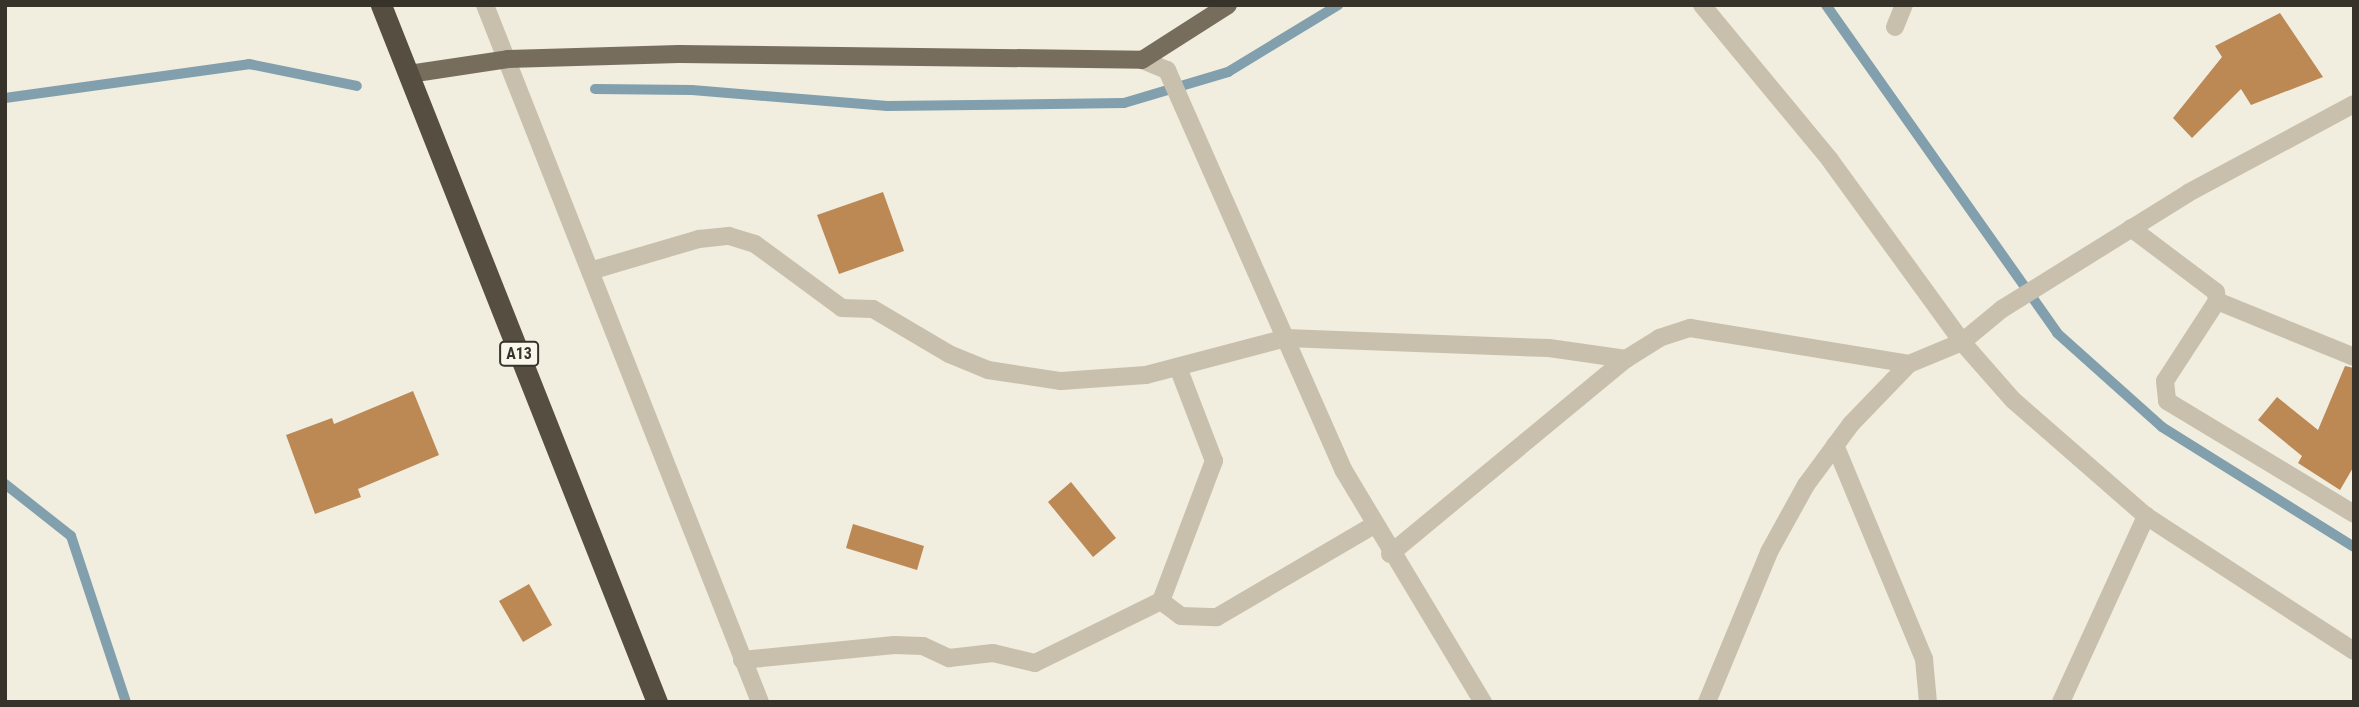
<!DOCTYPE html>
<style>
body{margin:0}
#map{position:relative;width:2359px;height:707px;overflow:hidden;background:#f1eddf;font-family:"Roboto Condensed",sans-serif}
div>[style]{position:absolute}
.stream>*{height:10px;margin:-5px;padding:0 5px;transform-origin:5px;border-radius:5px;background:#819fac}
.building>*{inset:0;background:#bc8853}
.minor>*{height:18px;margin:-9px;padding:0 9px;transform-origin:9px;border-radius:9px;background:#c8c0ac}
.major>*{height:18px;margin:-9px;padding:0 9px;transform-origin:9px;border-radius:9px;background:#776d5d}
.highway>*{height:21px;margin:-10.5px;padding:0 10.5px;transform-origin:10.5px;border-radius:10.5px;background:#574e42}
span{translate:-50% -50%;white-space:nowrap;text-align:center;line-height:1.15;-webkit-text-stroke:7px #f9f6ec;paint-order:stroke}
.shield-label span{padding:2px 5px;background:#f9f6ec;border:2px solid;border-radius:5px;-webkit-text-stroke-width:0}
.shield-label{font-size:16px;color:#37322a;font-weight:700}
.frame{position:absolute;inset:0;border:7px solid #37322a;pointer-events:none}
</style>
<div id="map">
<div class="stream">
<div style="left:1826px;top:5px;width:401px;rotate:54.8deg"></div>
<div style="left:2057px;top:333px;width:141px;rotate:41.8deg"></div>
<div style="left:2162px;top:427px;width:226px;rotate:32deg"></div>
<div style="left:595px;top:89px;width:97px;rotate:0.6deg"></div>
<div style="left:692px;top:90px;width:196px;rotate:4.7deg"></div>
<div style="left:887px;top:106px;width:237px;rotate:-0.7deg"></div>
<div style="left:1124px;top:103px;width:109px;rotate:-16.6deg"></div>
<div style="left:1228px;top:72px;width:129px;rotate:-31.3deg"></div>
<div style="left:5px;top:98px;width:246px;rotate:-7.9deg"></div>
<div style="left:249px;top:64px;width:110px;rotate:11.5deg"></div>
<div style="left:5px;top:484px;width:84px;rotate:38.2deg"></div>
<div style="left:71px;top:536px;width:175px;rotate:71.7deg"></div>
</div>
<div class="building">
<div style="clip-path:polygon(2280px 13px,2323px 77px,2251px 105px,2241px 89px,2192px 138px,2173px 118px,2222px 57px,2215px 46px)"></div>
<div style="clip-path:polygon(883px 192px,904px 251px,839px 274px,817px 215px)"></div>
<div style="clip-path:polygon(2345px 366px,2354px 368px,2354px 466px,2340px 490px,2298px 463px,2302px 456px,2258px 420px,2277px 397px,2318px 430px)"></div>
<div style="clip-path:polygon(413px 391px,439px 455px,358px 489px,361px 497px,315px 514px,286px 435px,332px 418px,334px 424px)"></div>
<div style="clip-path:polygon(1071px 482px,1116px 538px,1093px 557px,1048px 502px)"></div>
<div style="clip-path:polygon(853px 524px,924px 546px,917px 570px,846px 548px)"></div>
<div style="clip-path:polygon(529px 584px,552px 625px,523px 642px,499px 601px)"></div>
</div>
<div class="minor">
<div style="left:485px;top:5px;width:749px;rotate:68.47deg"></div>
<div style="left:1702px;top:5px;width:201px;rotate:50.4deg"></div>
<div style="left:1830px;top:160px;width:225px;rotate:54deg"></div>
<div style="left:1962px;top:342px;width:77px;rotate:48.7deg"></div>
<div style="left:2013px;top:400px;width:176px;rotate:41.1deg"></div>
<div style="left:2146px;top:516px;width:248px;rotate:33deg"></div>
<div style="left:1895px;top:27px;width:24px;rotate:-68deg"></div>
<div style="left:1142px;top:60px;width:27px;rotate:22deg"></div>
<div style="left:1167px;top:70px;width:438px;rotate:66.2deg"></div>
<div style="left:1344px;top:471px;width:270px;rotate:59deg"></div>
<div style="left:2131px;top:228px;width:106px;rotate:37deg"></div>
<div style="left:2216px;top:292px;width:9px;rotate:84deg"></div>
<div style="left:2217px;top:301px;width:95px;rotate:123deg"></div>
<div style="left:2165px;top:381px;width:20px;rotate:84deg"></div>
<div style="left:2167px;top:401px;width:218px;rotate:31.1deg"></div>
<div style="left:590px;top:271px;width:114px;rotate:-16.4deg"></div>
<div style="left:699px;top:239px;width:30px;rotate:-6deg"></div>
<div style="left:729px;top:236px;width:27px;rotate:17deg"></div>
<div style="left:755px;top:244px;width:108px;rotate:36.3deg"></div>
<div style="left:842px;top:308px;width:31px;rotate:2deg"></div>
<div style="left:873px;top:309px;width:88px;rotate:30.6deg"></div>
<div style="left:949px;top:354px;width:42px;rotate:22.3deg"></div>
<div style="left:988px;top:370px;width:74px;rotate:8.6deg"></div>
<div style="left:1061px;top:381px;width:85px;rotate:-4deg"></div>
<div style="left:1146px;top:375px;width:145px;rotate:-14.8deg"></div>
<div style="left:1286px;top:338px;width:263px;rotate:2.2deg"></div>
<div style="left:1549px;top:348px;width:78px;rotate:8.1deg"></div>
<div style="left:2217px;top:301px;width:148px;rotate:22.2deg"></div>
<div style="left:1835px;top:445px;width:232px;rotate:67.4deg"></div>
<div style="left:1924px;top:659px;width:43px;rotate:84.7deg"></div>
<div style="left:1390px;top:554px;width:306px;rotate:-39.6deg"></div>
<div style="left:1626px;top:359px;width:39px;rotate:-32deg"></div>
<div style="left:1659px;top:338px;width:33px;rotate:-18deg"></div>
<div style="left:1690px;top:328px;width:222px;rotate:9.3deg"></div>
<div style="left:1161px;top:601px;width:25px;rotate:37deg"></div>
<div style="left:1181px;top:616px;width:36px;rotate:2deg"></div>
<div style="left:1217px;top:617px;width:182px;rotate:-30.4deg"></div>
<div style="left:742px;top:660px;width:153px;rotate:-5.6deg"></div>
<div style="left:894px;top:645px;width:29px;rotate:2deg"></div>
<div style="left:923px;top:646px;width:29px;rotate:25deg"></div>
<div style="left:949px;top:658px;width:44px;rotate:-6.5deg"></div>
<div style="left:993px;top:653px;width:43px;rotate:13.4deg"></div>
<div style="left:1035px;top:663px;width:140px;rotate:-26.2deg"></div>
<div style="left:1161px;top:601px;width:150px;rotate:-69.3deg"></div>
<div style="left:1214px;top:461px;width:101px;rotate:-111deg"></div>
<div style="left:1707px;top:702px;width:162px;rotate:-67.5deg"></div>
<div style="left:1769px;top:552px;width:77px;rotate:-61.1deg"></div>
<div style="left:1806px;top:485px;width:76px;rotate:-53.6deg"></div>
<div style="left:1851px;top:424px;width:83px;rotate:-46deg"></div>
<div style="left:1909px;top:364px;width:57px;rotate:-22.5deg"></div>
<div style="left:1962px;top:342px;width:52px;rotate:-39.5deg"></div>
<div style="left:2002px;top:309px;width:219px;rotate:-31.9deg"></div>
<div style="left:2188px;top:193px;width:188px;rotate:-28.2deg"></div>
<div style="left:2061px;top:702px;width:205px;rotate:-65.4deg"></div>
</div>
<div class="major">
<div style="left:409px;top:74px;width:100px;rotate:-8.6deg"></div>
<div style="left:508px;top:59px;width:171px;rotate:-1.7deg"></div>
<div style="left:679px;top:54px;width:463px;rotate:0.7deg"></div>
<div style="left:1142px;top:60px;width:102px;rotate:-32.6deg"></div>
</div>
<div class="highway">
<div style="left:381px;top:5px;width:750px;rotate:68.4deg"></div>
</div>
<div class="shield-label">
<span style="left:519px;top:354px">A13</span>
</div>
<div class="frame"></div>
</div>
